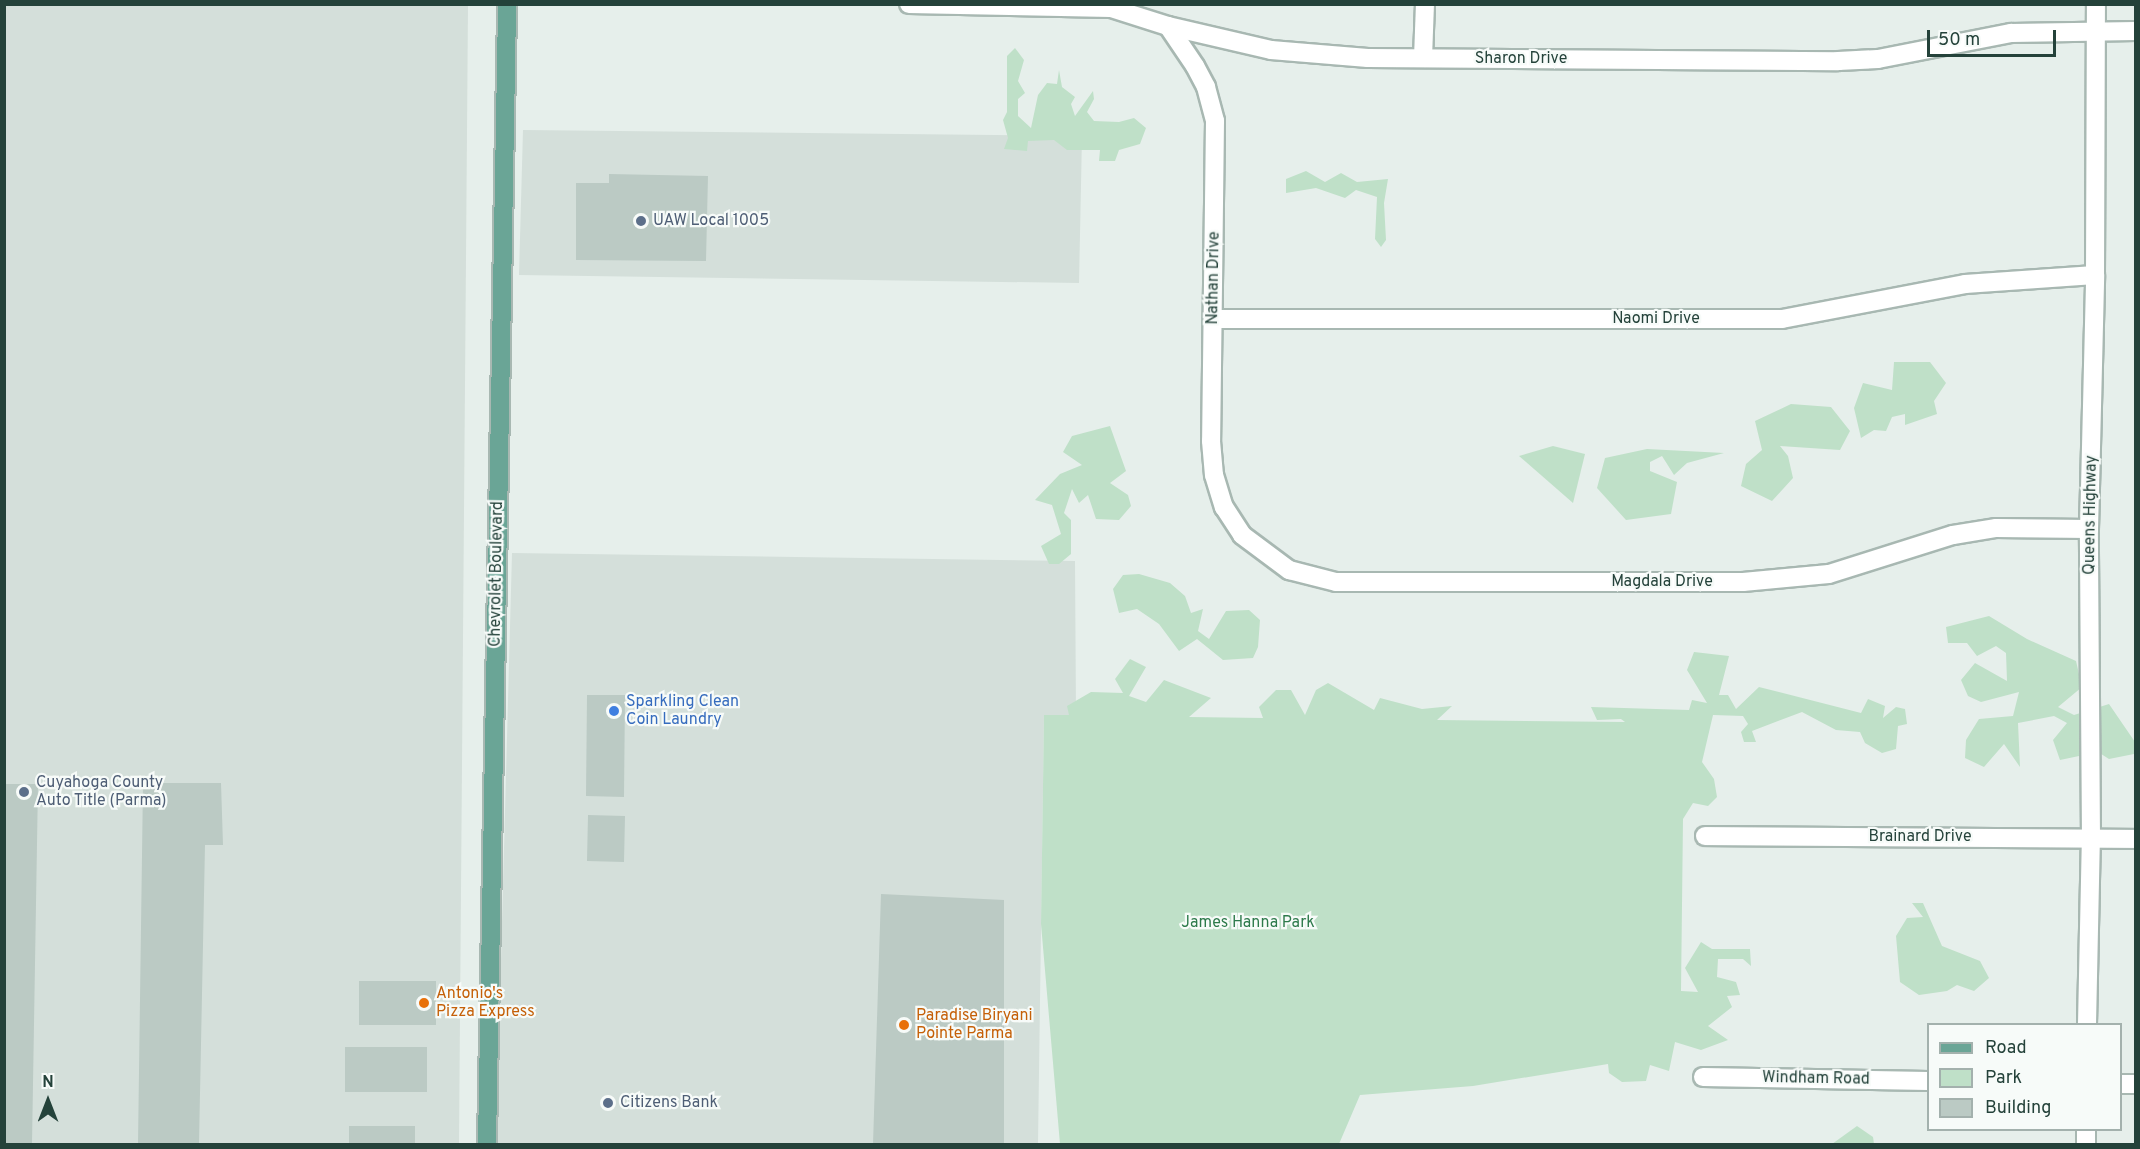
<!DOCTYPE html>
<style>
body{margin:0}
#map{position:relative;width:2140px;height:1149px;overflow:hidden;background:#e6efeb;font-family:Overpass,sans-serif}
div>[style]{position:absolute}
.built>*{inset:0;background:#d4dfda}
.green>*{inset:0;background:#bfe0c8}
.building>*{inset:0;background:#bbcac4}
.roads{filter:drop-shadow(2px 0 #a8b8b2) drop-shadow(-2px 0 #a8b8b2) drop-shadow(0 2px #a8b8b2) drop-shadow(0 -2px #a8b8b2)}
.minor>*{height:18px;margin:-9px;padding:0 9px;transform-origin:9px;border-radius:9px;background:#fff}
.major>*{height:18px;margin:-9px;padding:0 9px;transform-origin:9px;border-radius:9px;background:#6aa596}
.dots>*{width:16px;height:16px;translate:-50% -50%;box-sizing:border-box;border:3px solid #f7fbf9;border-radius:50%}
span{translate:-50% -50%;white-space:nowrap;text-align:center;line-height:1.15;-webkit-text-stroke:4.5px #f7fbf9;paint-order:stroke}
.street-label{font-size:16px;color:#24423a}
.service-label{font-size:16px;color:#4e5e75}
.left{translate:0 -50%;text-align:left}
.shop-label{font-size:16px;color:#366cbe}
.park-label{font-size:16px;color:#2d7a4b}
.food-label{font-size:16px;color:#c56008}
.frame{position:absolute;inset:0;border:6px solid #24423a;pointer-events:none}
.legend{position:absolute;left:1927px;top:1023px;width:195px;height:108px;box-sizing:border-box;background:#f7fbf9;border:2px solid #a3b1ad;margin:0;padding:8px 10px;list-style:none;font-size:18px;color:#24423a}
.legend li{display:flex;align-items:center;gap:12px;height:30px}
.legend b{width:30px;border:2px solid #a3b1ad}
.north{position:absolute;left:18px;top:1071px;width:60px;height:60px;-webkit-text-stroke:4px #f7fbf9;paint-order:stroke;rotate:0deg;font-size:16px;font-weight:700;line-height:24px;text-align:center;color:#24423a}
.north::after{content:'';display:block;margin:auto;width:21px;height:27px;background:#24423a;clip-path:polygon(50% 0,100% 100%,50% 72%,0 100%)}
.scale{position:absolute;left:1927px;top:30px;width:129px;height:27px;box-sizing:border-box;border:3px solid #24423a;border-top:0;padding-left:8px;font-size:18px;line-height:21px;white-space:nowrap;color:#24423a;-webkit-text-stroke:4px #f7fbf9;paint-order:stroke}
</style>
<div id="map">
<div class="built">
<div style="clip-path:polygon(5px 5px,468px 5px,459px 1144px,5px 1144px)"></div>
<div style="clip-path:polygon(523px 130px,1082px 136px,1079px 283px,519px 275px)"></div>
<div style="clip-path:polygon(512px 553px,1075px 561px,1076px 715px,1044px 715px,1038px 1144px,496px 1144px)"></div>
</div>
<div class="green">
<div style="clip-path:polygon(1015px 48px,1024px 60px,1018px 81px,1025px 93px,1018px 99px,1018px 116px,1031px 128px,1038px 95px,1047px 83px,1057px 84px,1059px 70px,1062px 87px,1075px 97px,1071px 104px,1075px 116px,1093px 91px,1094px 99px,1087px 112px,1094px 121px,1119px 122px,1134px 118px,1146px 128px,1140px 144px,1119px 150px,1115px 161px,1099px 161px,1100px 150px,1067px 150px,1054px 140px,1028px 141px,1027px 151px,1004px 149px,1008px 138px,1003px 120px,1007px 112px,1007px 56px)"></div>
<div style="clip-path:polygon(1306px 171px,1325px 182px,1341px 173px,1357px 182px,1388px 179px,1384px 203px,1386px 240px,1381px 247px,1375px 239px,1377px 197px,1356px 190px,1345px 198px,1316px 188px,1286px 193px,1286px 179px)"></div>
<div style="clip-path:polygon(1894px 362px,1930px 362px,1946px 383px,1934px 401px,1937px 414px,1905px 425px,1905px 414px,1892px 417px,1886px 431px,1874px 430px,1861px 438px,1854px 408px,1863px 383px,1892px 390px)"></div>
<div style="clip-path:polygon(1791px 404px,1831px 407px,1850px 431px,1840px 450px,1780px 446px,1788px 456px,1793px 478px,1772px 501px,1741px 486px,1746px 464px,1762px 450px,1755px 421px)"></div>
<div style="clip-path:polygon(1110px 426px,1126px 471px,1110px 483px,1128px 495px,1131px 506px,1119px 520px,1096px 519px,1088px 495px,1079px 503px,1072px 489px,1064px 513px,1071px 520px,1071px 554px,1059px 564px,1049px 564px,1041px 546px,1061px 534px,1052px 505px,1035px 500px,1060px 474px,1082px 465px,1063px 452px,1072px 436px)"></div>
<div style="clip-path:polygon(1553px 446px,1585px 454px,1573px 503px,1519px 456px)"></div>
<div style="clip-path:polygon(1647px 449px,1724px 453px,1687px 463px,1674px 475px,1662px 456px,1650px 462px,1650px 471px,1677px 482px,1671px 514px,1626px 520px,1597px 488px,1605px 458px)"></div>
<div style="clip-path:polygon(1139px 574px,1170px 583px,1185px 596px,1191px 613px,1203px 609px,1198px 631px,1209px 639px,1226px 611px,1249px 610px,1260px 620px,1258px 647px,1253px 658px,1223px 660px,1197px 639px,1179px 651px,1159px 624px,1137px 609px,1119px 613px,1113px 589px,1123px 575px)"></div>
<div style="clip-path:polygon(1989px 616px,2027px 639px,2076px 661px,2082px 687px,2058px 707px,2074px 715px,2109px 704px,2135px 742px,2134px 754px,2109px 759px,2098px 752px,2060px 760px,2053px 740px,2067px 723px,2054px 716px,2018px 723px,2020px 767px,2004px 744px,1984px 767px,1965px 758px,1966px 740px,1979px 719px,2013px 716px,2019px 692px,1981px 702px,1968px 696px,1961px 680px,1975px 663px,2007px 681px,2006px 653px,1996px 646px,1977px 656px,1967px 643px,1948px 643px,1946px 627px)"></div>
<div style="clip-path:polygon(1694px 652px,1729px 656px,1719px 695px,1728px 695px,1736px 709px,1759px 687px,1861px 713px,1868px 699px,1885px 706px,1883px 718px,1896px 707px,1905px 709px,1907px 724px,1898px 726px,1896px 749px,1882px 753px,1865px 743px,1860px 732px,1836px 730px,1802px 712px,1752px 731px,1756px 742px,1744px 742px,1741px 732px,1748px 724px,1743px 716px,1713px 715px,1702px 762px,1714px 779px,1717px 797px,1708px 806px,1693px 803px,1683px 819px,1681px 991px,1698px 992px,1685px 968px,1701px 942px,1712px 949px,1750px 949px,1751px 966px,1743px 959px,1718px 959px,1717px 977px,1736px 982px,1740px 995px,1727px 996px,1732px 1007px,1708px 1026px,1728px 1040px,1701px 1050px,1675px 1042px,1669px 1071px,1650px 1065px,1646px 1081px,1622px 1082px,1609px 1073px,1608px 1064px,1473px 1086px,1360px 1095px,1339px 1144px,1060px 1144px,1041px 924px,1044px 715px,1069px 715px,1067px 706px,1091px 692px,1123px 693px,1115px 679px,1130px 659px,1146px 667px,1129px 696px,1146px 702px,1164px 680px,1211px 698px,1189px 717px,1263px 718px,1259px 707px,1276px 690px,1291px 690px,1305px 715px,1316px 690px,1328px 683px,1374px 710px,1380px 698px,1422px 709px,1452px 706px,1437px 720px,1625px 722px,1621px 719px,1597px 720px,1591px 707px,1689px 710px,1692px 700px,1707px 703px,1687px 670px)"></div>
<div style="clip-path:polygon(1912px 903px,1923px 903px,1942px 946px,1980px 961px,1989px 978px,1974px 991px,1957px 985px,1947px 991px,1919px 995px,1900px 982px,1896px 936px,1907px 918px,1923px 917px)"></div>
<div style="clip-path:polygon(1857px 1126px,1873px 1137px,1874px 1144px,1832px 1144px)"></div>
</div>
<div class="building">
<div style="clip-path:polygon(609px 174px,708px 176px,706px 261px,576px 260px,576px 183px,609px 183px)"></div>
<div style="clip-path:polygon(587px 695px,625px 695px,624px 797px,586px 796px)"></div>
<div style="clip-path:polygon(143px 783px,221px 783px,223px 845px,205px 845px,199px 1144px,138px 1144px)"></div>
<div style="clip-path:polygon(4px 784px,38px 784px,32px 1144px,4px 1144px)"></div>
<div style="clip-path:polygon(588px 815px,625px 816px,624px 862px,587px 861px)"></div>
<div style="clip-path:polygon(881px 894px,1004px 900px,1004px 1144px,873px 1144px)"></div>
<div style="clip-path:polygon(359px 981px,436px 981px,436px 1025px,359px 1025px)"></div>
<div style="clip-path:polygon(345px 1047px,427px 1047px,427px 1092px,345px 1092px)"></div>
<div style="clip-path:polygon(349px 1126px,415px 1126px,415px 1144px,349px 1144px)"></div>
</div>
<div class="roads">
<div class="minor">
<div style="left:909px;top:4px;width:202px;rotate:1.1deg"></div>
<div style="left:1111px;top:8px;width:60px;rotate:17.5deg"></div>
<div style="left:1168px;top:26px;width:106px;rotate:13.1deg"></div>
<div style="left:1271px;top:50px;width:97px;rotate:4.7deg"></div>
<div style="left:1368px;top:58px;width:470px;rotate:0.4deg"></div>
<div style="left:1838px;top:61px;width:40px;rotate:-2.9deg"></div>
<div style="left:1878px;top:59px;width:136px;rotate:-11.1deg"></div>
<div style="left:2011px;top:33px;width:125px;rotate:-0.9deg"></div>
<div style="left:1168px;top:26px;width:48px;rotate:56deg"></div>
<div style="left:1195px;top:66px;width:24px;rotate:62deg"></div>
<div style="left:1206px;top:87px;width:35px;rotate:75deg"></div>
<div style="left:1215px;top:121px;width:320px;rotate:90.7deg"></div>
<div style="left:1211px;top:441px;width:34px;rotate:85deg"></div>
<div style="left:1214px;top:475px;width:34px;rotate:73deg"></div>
<div style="left:1224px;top:507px;width:33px;rotate:57deg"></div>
<div style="left:1242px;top:535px;width:59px;rotate:36.7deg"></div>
<div style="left:1289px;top:570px;width:49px;rotate:14.3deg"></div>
<div style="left:1336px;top:582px;width:407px"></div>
<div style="left:1743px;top:582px;width:86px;rotate:-5.3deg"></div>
<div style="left:1829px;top:574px;width:130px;rotate:-17.5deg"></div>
<div style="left:1953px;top:535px;width:44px;rotate:-9.2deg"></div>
<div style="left:1996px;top:528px;width:93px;rotate:0.6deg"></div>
<div style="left:1423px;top:58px;width:54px;rotate:-87.9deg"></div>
<div style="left:1213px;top:319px;width:569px"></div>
<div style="left:1782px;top:319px;width:186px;rotate:-10.8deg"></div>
<div style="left:1965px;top:284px;width:130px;rotate:-4deg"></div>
<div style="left:1705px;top:836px;width:431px;rotate:0.4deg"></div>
<div style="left:2087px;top:1024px;width:185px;rotate:-88.8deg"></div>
<div style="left:2091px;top:839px;width:310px;rotate:-90.4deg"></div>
<div style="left:2089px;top:529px;width:254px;rotate:-88.6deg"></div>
<div style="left:2095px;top:275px;width:271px;rotate:-89.8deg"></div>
<div style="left:1703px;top:1077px;width:225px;rotate:1deg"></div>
<div style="left:2120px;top:1084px;width:16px"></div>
<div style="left:2086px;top:1130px;width:14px;rotate:90deg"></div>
</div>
<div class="major">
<div style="left:487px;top:1144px;width:1140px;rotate:-88.99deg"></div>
</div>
</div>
<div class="dots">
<div style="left:641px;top:221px;background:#5c6f8a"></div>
<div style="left:614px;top:711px;background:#3f7fe0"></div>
<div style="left:24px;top:792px;background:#5c6f8a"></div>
<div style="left:424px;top:1003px;background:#e8710a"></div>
<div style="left:904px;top:1025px;background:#e8710a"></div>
<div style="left:608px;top:1103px;background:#5c6f8a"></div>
</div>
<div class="street-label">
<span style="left:1521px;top:59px">Sharon Drive</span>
<span style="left:1214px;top:278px;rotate:-89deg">Nathan Drive</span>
<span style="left:1656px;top:319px">Naomi Drive</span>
<span style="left:2091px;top:515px;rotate:-89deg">Queens Highway</span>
<span style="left:497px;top:574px;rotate:-89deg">Chevrolet Boulevard</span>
<span style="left:1662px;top:582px">Magdala Drive</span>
<span style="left:1920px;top:837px">Brainard Drive</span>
<span style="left:1816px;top:1079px;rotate:1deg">Windham Road</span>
</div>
<div class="service-label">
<span class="left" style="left:653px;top:221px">UAW Local 1005</span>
<span class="left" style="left:36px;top:792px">Cuyahoga County<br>Auto Title (Parma)</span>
<span class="left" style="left:620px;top:1103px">Citizens Bank</span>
</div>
<div class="shop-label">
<span class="left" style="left:626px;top:711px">Sparkling Clean<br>Coin Laundry</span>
</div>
<div class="park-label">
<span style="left:1248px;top:923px">James Hanna Park</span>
</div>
<div class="food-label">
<span class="left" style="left:436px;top:1003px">Antonio's<br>Pizza Express</span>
<span class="left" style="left:916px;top:1025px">Paradise Biryani<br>Pointe Parma</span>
</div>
<div class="frame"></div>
<ul class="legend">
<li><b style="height:8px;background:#6aa596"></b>Road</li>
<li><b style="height:16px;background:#bfe0c8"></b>Park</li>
<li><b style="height:16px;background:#bbcac4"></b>Building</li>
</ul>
<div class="north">N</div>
<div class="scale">50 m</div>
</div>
